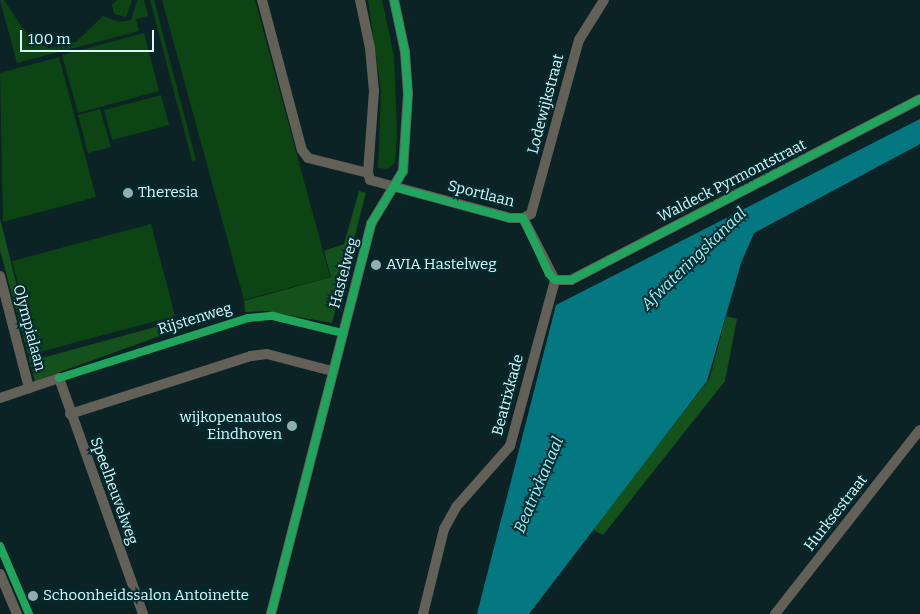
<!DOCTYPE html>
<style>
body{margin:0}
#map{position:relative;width:920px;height:614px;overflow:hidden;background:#0b2325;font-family:Bitter,serif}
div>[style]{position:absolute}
.green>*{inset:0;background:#0d4414}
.forest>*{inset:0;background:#15521b}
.water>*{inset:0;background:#037880}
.minor>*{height:10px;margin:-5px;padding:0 5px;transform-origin:5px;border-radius:5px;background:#626057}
.cycleway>*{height:8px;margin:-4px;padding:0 4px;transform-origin:4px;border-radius:4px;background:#20a55d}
.dots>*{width:14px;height:14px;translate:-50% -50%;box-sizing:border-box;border:2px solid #002c30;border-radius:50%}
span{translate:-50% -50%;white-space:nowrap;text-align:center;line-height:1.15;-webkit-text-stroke:4px #002c30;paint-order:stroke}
.street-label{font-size:15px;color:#dcf9fc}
.poi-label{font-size:15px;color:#dcf9fc}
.left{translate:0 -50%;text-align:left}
.right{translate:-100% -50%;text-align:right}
.water-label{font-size:16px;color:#99f4fd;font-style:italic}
.scale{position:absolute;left:20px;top:30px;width:134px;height:22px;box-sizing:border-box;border:2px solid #dcf9fc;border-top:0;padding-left:6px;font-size:15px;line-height:18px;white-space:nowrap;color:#dcf9fc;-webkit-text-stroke:4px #002c30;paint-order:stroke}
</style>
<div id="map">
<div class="green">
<div style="clip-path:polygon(0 0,4px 0,30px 39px,48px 48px,76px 42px,103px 16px,120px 22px,131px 20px,137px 0,144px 0,148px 16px,136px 19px,139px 31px,17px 63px)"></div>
<div style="clip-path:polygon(117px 0,132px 0,126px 17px,114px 14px,112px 5px)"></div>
<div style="clip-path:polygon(150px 0,154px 0,196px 160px,192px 161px)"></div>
<div style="clip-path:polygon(162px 0,255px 0,330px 277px,244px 300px)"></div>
<div style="clip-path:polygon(368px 0,382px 0,394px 56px,397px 133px,395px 162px,388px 169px,378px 168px,381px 91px)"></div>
<div style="clip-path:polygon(144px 33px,159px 91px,78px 113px,62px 55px)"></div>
<div style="clip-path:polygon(59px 57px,96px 197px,3px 222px,0 73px)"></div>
<div style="clip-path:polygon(161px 95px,169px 125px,112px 140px,104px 110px)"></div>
<div style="clip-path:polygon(100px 109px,111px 147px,88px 153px,78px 115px)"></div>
<div style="clip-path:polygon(151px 224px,175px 316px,36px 353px,12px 261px)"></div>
</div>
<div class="forest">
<div style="clip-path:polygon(359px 191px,366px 193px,332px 323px,266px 311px,245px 312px,244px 301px,331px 277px,324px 251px,344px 244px)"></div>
<div style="clip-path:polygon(0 218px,35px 360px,177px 321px,179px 329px,35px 381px,0 250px)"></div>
<div style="clip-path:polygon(726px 316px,737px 319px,725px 381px,603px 535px,593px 529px,710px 378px)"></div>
</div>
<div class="water">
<div style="clip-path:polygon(920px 119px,920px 144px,754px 233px,741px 263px,707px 381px,529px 614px,477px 614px,556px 305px)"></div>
</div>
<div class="minor">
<div style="left:262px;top:0;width:155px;rotate:75.1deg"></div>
<div style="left:302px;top:150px;width:10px;rotate:53deg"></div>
<div style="left:308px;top:158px;width:62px;rotate:14deg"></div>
<div style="left:360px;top:0;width:49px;rotate:78.2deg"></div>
<div style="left:370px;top:48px;width:43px;rotate:84.7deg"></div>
<div style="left:374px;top:91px;width:82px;rotate:94.2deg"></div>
<div style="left:368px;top:173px;width:7px;rotate:74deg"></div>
<div style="left:370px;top:180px;width:145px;rotate:15.2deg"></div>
<div style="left:510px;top:218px;width:13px"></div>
<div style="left:523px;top:218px;width:70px;rotate:62.7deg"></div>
<div style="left:523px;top:218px;width:9px;rotate:-27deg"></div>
<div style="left:531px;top:214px;width:180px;rotate:-74.6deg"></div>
<div style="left:579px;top:40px;width:47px;rotate:-58deg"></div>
<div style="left:0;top:276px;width:116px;rotate:75.5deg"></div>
<div style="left:555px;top:280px;width:16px"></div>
<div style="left:571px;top:280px;width:393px;rotate:-27.4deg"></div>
<div style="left:0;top:398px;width:62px;rotate:-18.7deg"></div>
<div style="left:59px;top:378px;width:251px;rotate:70.4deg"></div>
<div style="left:70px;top:414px;width:190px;rotate:-17.8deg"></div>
<div style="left:251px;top:356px;width:16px;rotate:-7deg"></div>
<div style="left:267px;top:354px;width:67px;rotate:14.7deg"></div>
<div style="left:0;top:574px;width:43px;rotate:67deg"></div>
<div style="left:271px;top:614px;width:403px;rotate:-75.6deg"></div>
<div style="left:371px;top:224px;width:62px;rotate:-58.9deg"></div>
<div style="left:403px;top:171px;width:77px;rotate:-86.3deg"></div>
<div style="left:408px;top:94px;width:42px;rotate:-94.1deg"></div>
<div style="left:405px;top:52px;width:53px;rotate:-101.9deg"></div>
<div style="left:423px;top:614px;width:88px;rotate:-76.1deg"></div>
<div style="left:444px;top:529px;width:25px;rotate:-61deg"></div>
<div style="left:456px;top:507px;width:81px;rotate:-48.5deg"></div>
<div style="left:510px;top:446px;width:172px;rotate:-74.8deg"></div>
<div style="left:775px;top:614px;width:234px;rotate:-51.8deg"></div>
</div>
<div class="cycleway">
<div style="left:394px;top:187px;width:120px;rotate:15deg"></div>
<div style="left:510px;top:218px;width:13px"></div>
<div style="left:523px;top:218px;width:62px;rotate:65.1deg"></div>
<div style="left:549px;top:274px;width:8px;rotate:45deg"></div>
<div style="left:555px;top:280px;width:16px"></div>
<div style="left:571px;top:280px;width:393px;rotate:-27.4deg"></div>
<div style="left:59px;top:378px;width:198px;rotate:-17.6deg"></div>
<div style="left:248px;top:318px;width:25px;rotate:-5deg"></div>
<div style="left:273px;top:316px;width:71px;rotate:13.8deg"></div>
<div style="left:0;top:546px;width:74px;rotate:66.9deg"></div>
<div style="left:271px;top:614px;width:403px;rotate:-75.6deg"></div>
<div style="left:371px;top:224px;width:62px;rotate:-58.9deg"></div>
<div style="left:403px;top:171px;width:77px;rotate:-86.3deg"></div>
<div style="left:408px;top:94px;width:42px;rotate:-94.1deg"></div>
<div style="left:405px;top:52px;width:53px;rotate:-101.9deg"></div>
</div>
<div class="dots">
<div style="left:128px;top:193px;background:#93aeb1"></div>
<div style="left:376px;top:265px;background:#93aeb1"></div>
<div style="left:292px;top:426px;background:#93aeb1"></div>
<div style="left:33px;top:596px;background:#93aeb1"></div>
</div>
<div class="street-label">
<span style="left:546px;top:104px;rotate:-75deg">Lodewijkstraat</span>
<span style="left:732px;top:181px;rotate:-27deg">Waldeck Pyrmontstraat</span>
<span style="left:481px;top:194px;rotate:14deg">Sportlaan</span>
<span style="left:344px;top:273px;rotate:-75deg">Hastelweg</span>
<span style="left:195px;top:319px;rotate:-17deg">Rijstenweg</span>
<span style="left:29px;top:328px;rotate:75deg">Olympialaan</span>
<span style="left:508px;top:395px;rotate:-75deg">Beatrixkade</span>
<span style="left:114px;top:491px;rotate:70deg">Speelheuvelweg</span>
<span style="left:836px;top:513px;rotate:-52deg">Hurksestraat</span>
</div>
<div class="poi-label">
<span class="left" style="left:138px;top:193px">Theresia</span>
<span class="left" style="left:386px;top:265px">AVIA Hastelweg</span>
<span class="right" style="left:282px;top:426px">wijkopenautos<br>Eindhoven</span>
<span class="left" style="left:43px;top:596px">Schoonheidssalon Antoinette</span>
</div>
<div class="water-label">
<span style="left:694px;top:259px;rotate:-44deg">Afwateringskanaal</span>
<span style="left:539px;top:485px;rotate:-67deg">Beatrixkanaal</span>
</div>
<div class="scale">100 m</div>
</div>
